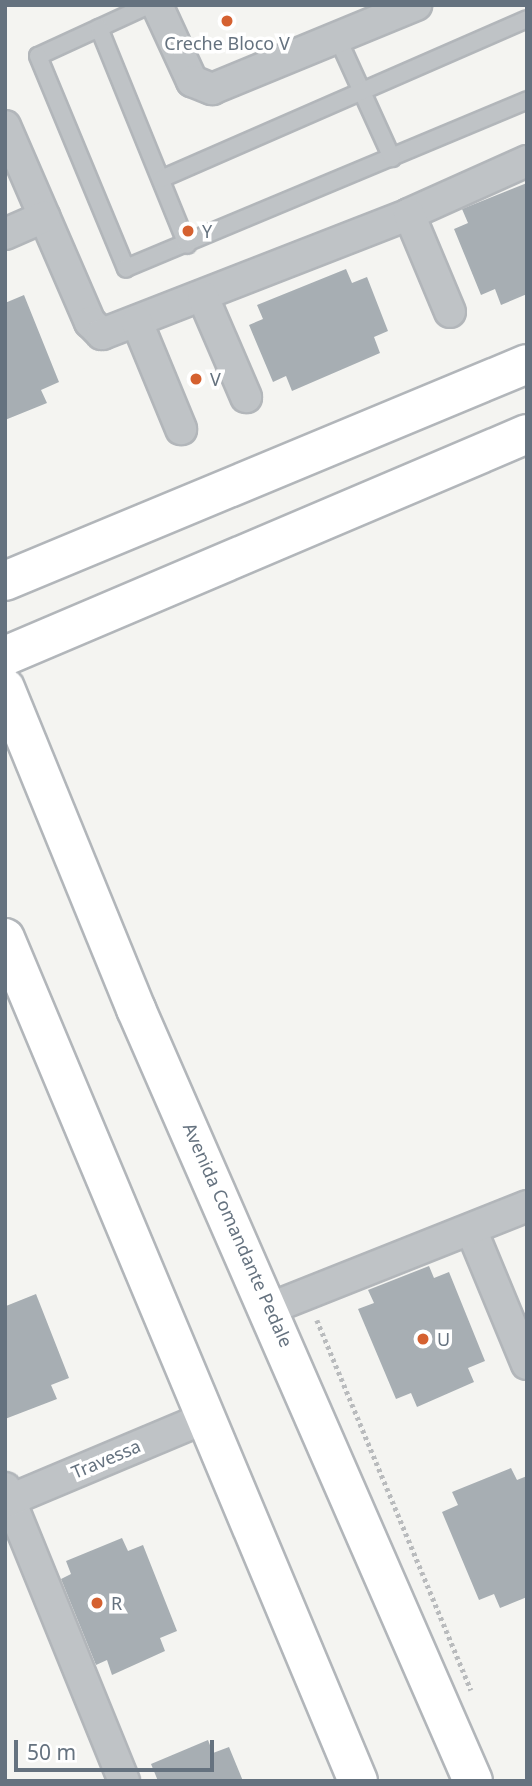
<!DOCTYPE html>
<style>
body{margin:0}
#map{position:relative;width:532px;height:1786px;overflow:hidden;background:#f4f4f1;font-family:"Noto Sans",sans-serif}
div>[style]{position:absolute}
.building>*{inset:0;background:#a7aeb3}
.path>*{height:4.5px;margin-top:-2.25px;transform-origin:0;background:repeating-linear-gradient(90deg,#b9bbbd 0 3.5px,transparent 0 7px)}
.roads{filter:drop-shadow(2px 0 #b2b6ba) drop-shadow(-2px 0 #b2b6ba) drop-shadow(0 2px #b2b6ba) drop-shadow(0 -2px #b2b6ba)}
.lane>*{height:16px;margin:-8px;padding:0 8px;transform-origin:8px;border-radius:8px;background:#bfc3c6}
.street>*{height:30px;margin:-15px;padding:0 15px;transform-origin:15px;border-radius:15px;background:#bfc3c6}
.secondary>*{height:38px;margin:-19px;padding:0 19px;transform-origin:19px;border-radius:19px;background:#fff}
.dots>*{width:19px;height:19px;translate:-50% -50%;box-sizing:border-box;border:4px solid #fff;border-radius:50%}
span{translate:-50% -50%;white-space:nowrap;text-align:center;line-height:1.15;-webkit-text-stroke:7px #fff;paint-order:stroke}
.poi-label{font-size:18px;color:#65727f}
.left{translate:0 -50%;text-align:left}
.street-label{font-size:18px;color:#65727f}
.frame{position:absolute;inset:0;border:7px solid #65727f;pointer-events:none}
.scale{position:absolute;left:14px;top:1740px;width:200px;height:32px;box-sizing:border-box;border:4px solid #65727f;border-top:0;padding-left:9px;font-size:21px;line-height:24px;white-space:nowrap;color:#65727f;-webkit-text-stroke:5px #fff;paint-order:stroke}
</style>
<div id="map">
<div class="building">
<div style="clip-path:polygon(527px 183px,527px 294px,501px 305px,495px 289px,481px 295px,454px 229px,468px 223px,462px 209px)"></div>
<div style="clip-path:polygon(346px 269px,352px 283px,367px 277px,388px 331px,374px 337px,380px 353px,292px 391px,286px 376px,273px 382px,249px 325px,263px 319px,257px 305px)"></div>
<div style="clip-path:polygon(24px 295px,59px 382px,41px 390px,47px 403px,5px 420px,5px 303px)"></div>
<div style="clip-path:polygon(429px 1266px,434px 1278px,449px 1272px,485px 1361px,468px 1368px,474px 1382px,417px 1407px,411px 1393px,396px 1399px,358px 1309px,374px 1303px,368px 1290px)"></div>
<div style="clip-path:polygon(36px 1294px,69px 1378px,51px 1385px,57px 1399px,5px 1419px,6px 1306px)"></div>
<div style="clip-path:polygon(511px 1468px,517px 1480px,527px 1476px,527px 1597px,500px 1608px,494px 1594px,479px 1600px,442px 1512px,458px 1505px,452px 1492px)"></div>
<div style="clip-path:polygon(122px 1538px,128px 1551px,143px 1545px,177px 1631px,160px 1638px,165px 1651px,112px 1675px,107px 1660px,96px 1665px,61px 1579px,71px 1574px,66px 1561px)"></div>
<div style="clip-path:polygon(208px 1740px,213px 1753px,229px 1747px,243px 1781px,158px 1781px,151px 1764px)"></div>
</div>
<div class="path">
<div style="left:317px;top:1320px;width:401px;rotate:67.4deg"></div>
</div>
<div class="roads">
<div class="lane">
<div style="left:149px;top:5px;width:122px;rotate:155.3deg"></div>
<div style="left:38px;top:56px;width:230px;rotate:67.5deg"></div>
<div style="left:126px;top:268px;width:435px;rotate:-22.7deg"></div>
<div style="left:99px;top:28px;width:234px;rotate:67.9deg"></div>
<div style="left:338px;top:39px;width:131px;rotate:65.6deg"></div>
<div style="left:161px;top:179px;width:399px;rotate:-23.6deg"></div>
</div>
<div class="street">
<div style="left:157px;top:5px;width:84px;rotate:65.3deg"></div>
<div style="left:192px;top:81px;width:22px;rotate:22deg"></div>
<div style="left:212px;top:89px;width:221px;rotate:-22.4deg"></div>
<div style="left:5px;top:126px;width:214px;rotate:66.6deg"></div>
<div style="left:90px;top:322px;width:17px;rotate:45deg"></div>
<div style="left:102px;top:334px;width:330px;rotate:-21.3deg"></div>
<div style="left:409px;top:214px;width:129px;rotate:-24.2deg"></div>
<div style="left:409px;top:214px;width:106px;rotate:67.3deg"></div>
<div style="left:5px;top:234px;width:43px;rotate:-23.6deg"></div>
<div style="left:203px;top:297px;width:109px;rotate:66.7deg"></div>
<div style="left:137px;top:322px;width:116px;rotate:67.6deg"></div>
<div style="left:471px;top:1229px;width:146px;rotate:67.5deg"></div>
<div style="left:271px;top:1308px;width:276px;rotate:-21.7deg"></div>
<div style="left:5px;top:1488px;width:316px;rotate:67.9deg"></div>
<div style="left:5px;top:1502px;width:219px;rotate:-22.8deg"></div>
</div>
<div class="secondary">
<div style="left:5px;top:581px;width:565px;rotate:-22.57deg"></div>
<div style="left:5px;top:656px;width:567px;rotate:-23.04deg"></div>
<div style="left:5px;top:688px;width:347px;rotate:67.8deg"></div>
<div style="left:136px;top:1009px;width:842px;rotate:66.42deg"></div>
<div style="left:5px;top:938px;width:914px;rotate:67.28deg"></div>
</div>
</div>
<div class="dots">
<div style="left:227px;top:21px;background:#d56130"></div>
<div style="left:188px;top:231px;background:#d56130"></div>
<div style="left:196px;top:379px;background:#d56130"></div>
<div style="left:423px;top:1339px;background:#d56130"></div>
<div style="left:97px;top:1603px;background:#d56130"></div>
</div>
<div class="poi-label">
<span style="left:227px;top:43px">Creche Bloco V</span>
<span class="left" style="left:202px;top:231px">Y</span>
<span class="left" style="left:210px;top:379px">V</span>
<span class="left" style="left:437px;top:1339px">U</span>
<span class="left" style="left:111px;top:1603px">R</span>
</div>
<div class="street-label">
<span style="left:238px;top:1235px;rotate:66deg">Avenida Comandante Pedale</span>
<span style="left:106px;top:1459px;rotate:-23deg">Travessa</span>
</div>
<div class="frame"></div>
<div class="scale">50 m</div>
</div>
